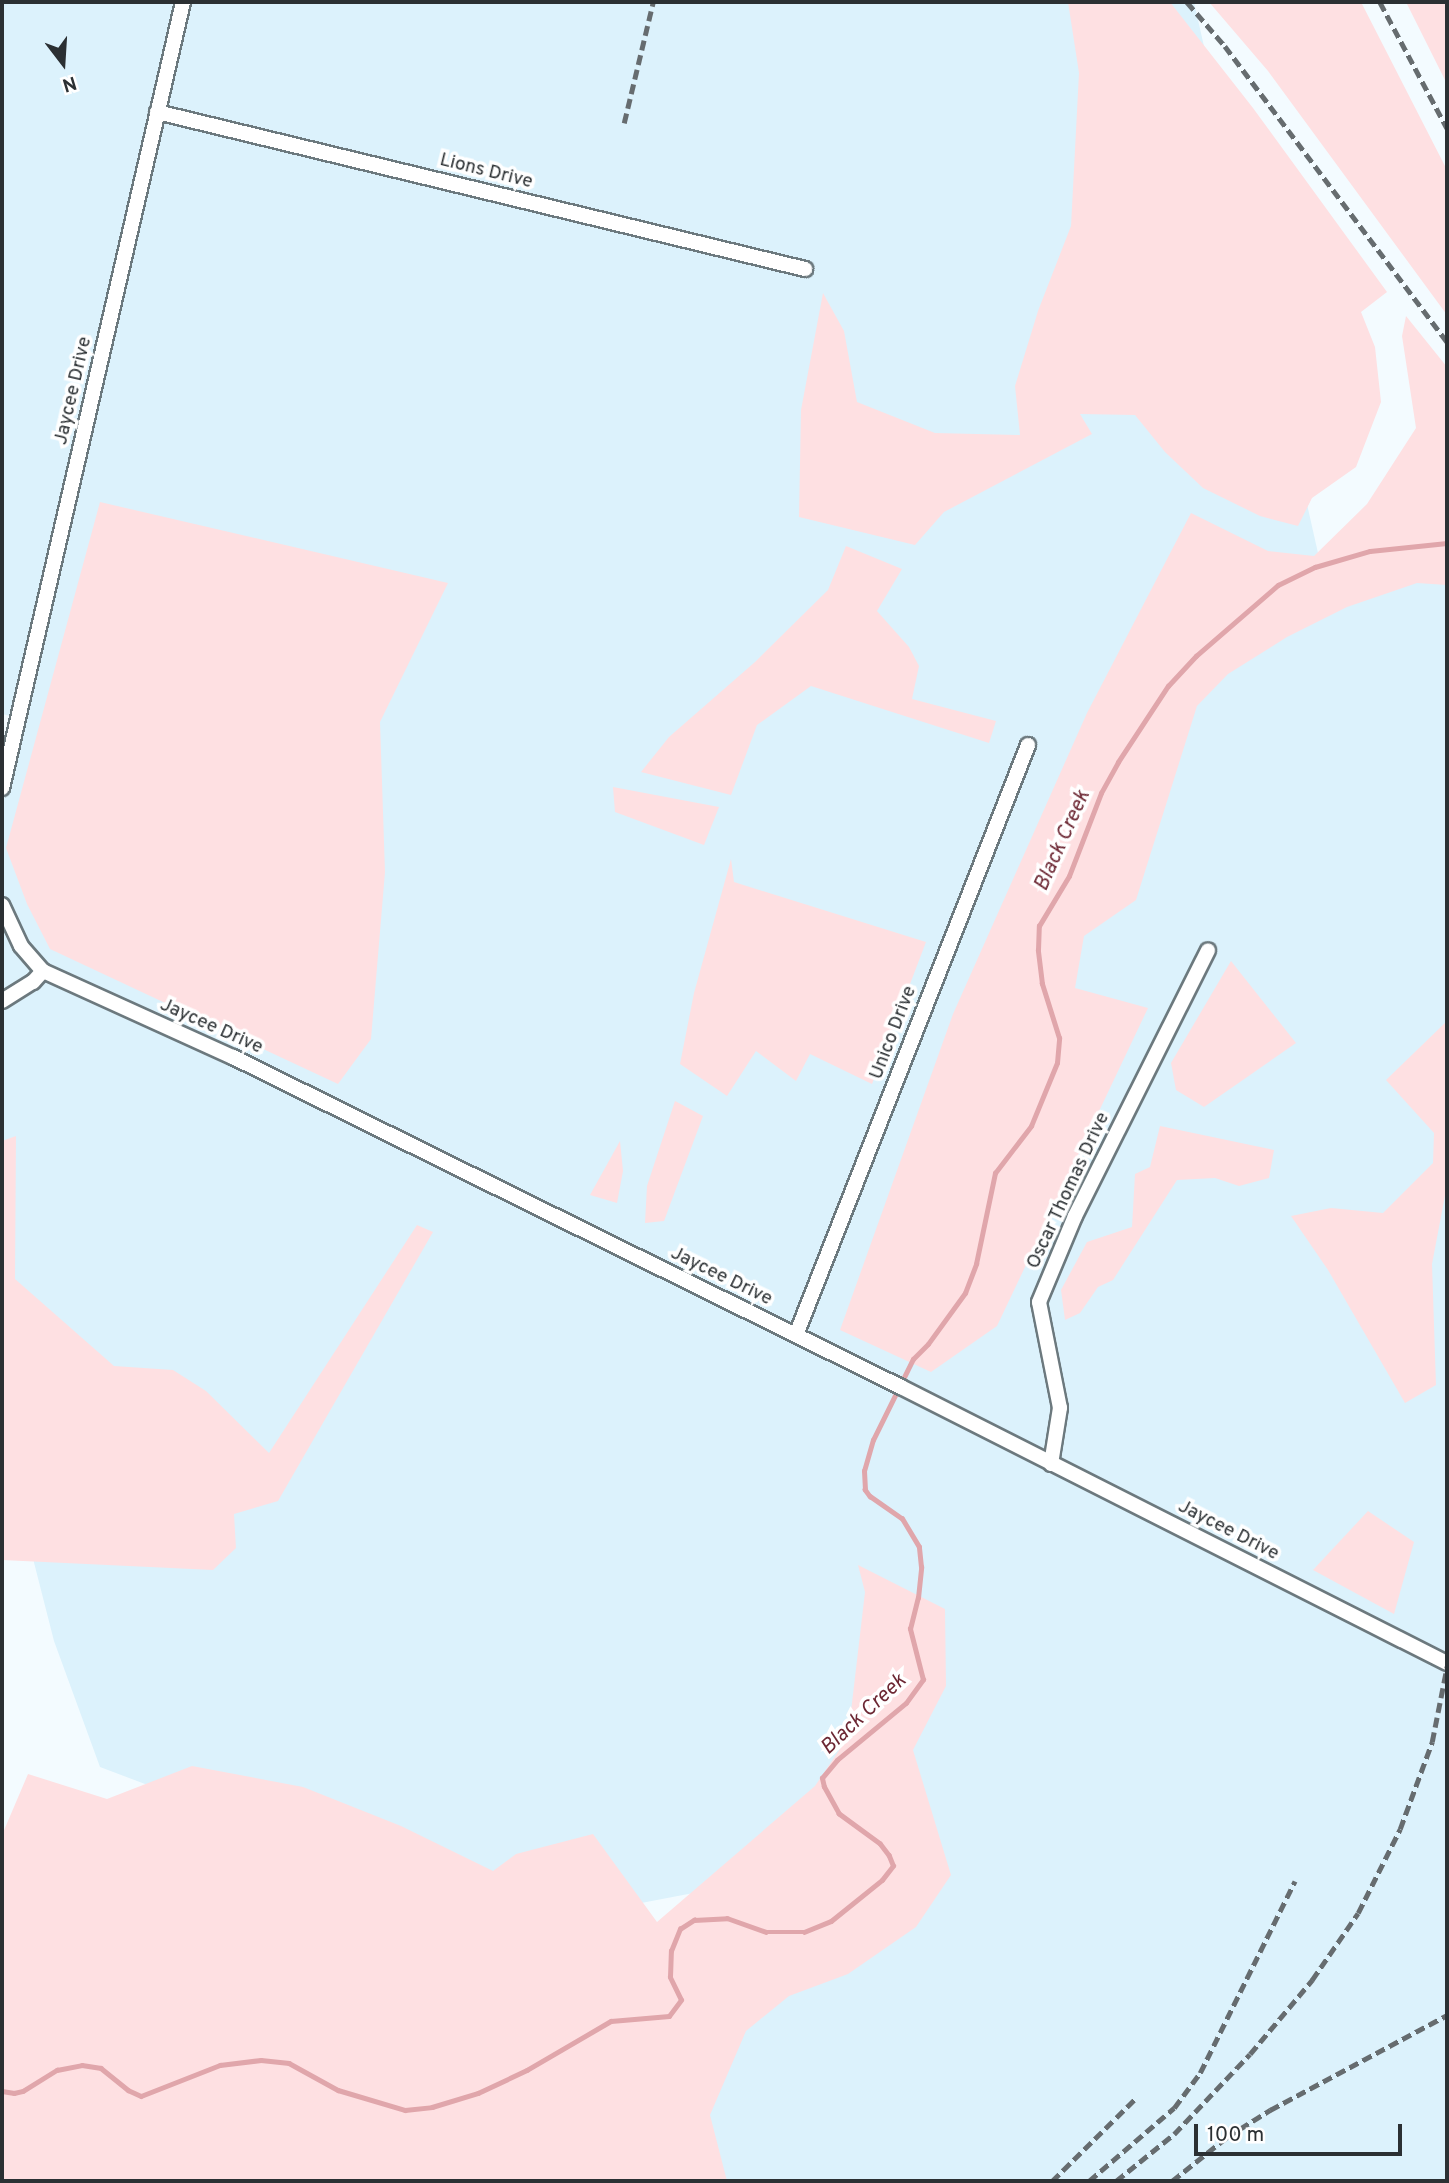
<!DOCTYPE html>
<style>
body{margin:0}
#map{position:relative;width:1449px;height:2183px;overflow:hidden;background:#f3fbff;font-family:Overpass,sans-serif}
div>[style]{position:absolute}
.built>*{inset:0;background:#dcf2fc}
.green>*{inset:0;background:#fee0e2}
.stream>*{height:4.5px;margin:-2.25px;padding:0 2.25px;transform-origin:2.25px;border-radius:2.25px;background:#e0a6ab}
.roads{filter:drop-shadow(2px 0 #6c797e) drop-shadow(-2px 0 #6c797e) drop-shadow(0 2px #6c797e) drop-shadow(0 -2px #6c797e)}
.minor>*{height:14px;margin:-7px;padding:0 7px;transform-origin:7px;border-radius:7px;background:#fff}
.rail>*{height:4.5px;margin-top:-2.25px;transform-origin:0;background:repeating-linear-gradient(90deg,#666c6f 0 10px,transparent 0 15px)}
span{translate:-50% -50%;white-space:nowrap;text-align:center;line-height:1.15;-webkit-text-stroke:7px #fff;paint-order:stroke}
.street-label{font-size:19px;color:#2b3033}
.water-label{font-size:21px;color:#6c2733;font-style:italic}
.frame{position:absolute;inset:0;border:4px solid #2b3033;pointer-events:none}
.north{position:absolute;left:28px;top:28px;width:70px;height:70px;-webkit-text-stroke:5px #fff;paint-order:stroke;rotate:163deg;font-size:19px;font-weight:700;line-height:28px;text-align:center;color:#2b3033}
.north::after{content:'';display:block;margin:auto;width:24px;height:32px;background:#2b3033;clip-path:polygon(50% 0,100% 100%,50% 72%,0 100%)}
.scale{position:absolute;left:1194px;top:2124px;width:208px;height:32px;box-sizing:border-box;border:4px solid #2b3033;border-top:0;padding-left:9px;font-size:21px;line-height:24px;white-space:nowrap;color:#2b3033;-webkit-text-stroke:5px #fff;paint-order:stroke}
</style>
<div id="map">
<div class="built">
<div style="clip-path:polygon(2px 2px,1194px 2px,1327px 593px,1447px 578px,1447px 2181px,683px 2181px,777px 1877px,521px 1926px,100px 1767px,54px 1641px,2px 1437px,2px 807px,24px 719px,2px 714px)"></div>
</div>
<div class="green">
<div style="clip-path:polygon(1068px 2px,1170px 2px,1253px 108px,1387px 292px,1361px 312px,1375px 347px,1381px 402px,1356px 467px,1312px 498px,1298px 526px,1260px 516px,1203px 488px,1165px 452px,1135px 415px,1080px 414px,1092px 434px,944px 512px,915px 545px,799px 517px,801px 410px,823px 293px,844px 331px,857px 402px,935px 433px,1020px 435px,1015px 386px,1038px 311px,1071px 226px,1079px 73px)"></div>
<div style="clip-path:polygon(1209px 2px,1361px 2px,1447px 170px,1447px 315px,1268px 71px)"></div>
<div style="clip-path:polygon(1406px 2px,1447px 2px,1447px 84px)"></div>
<div style="clip-path:polygon(1406px 316px,1447px 367px,1447px 585px,1417px 583px,1347px 607px,1287px 637px,1228px 674px,1197px 706px,1136px 900px,1084px 936px,1075px 988px,1148px 1008px,997px 1326px,931px 1372px,840px 1330px,953px 1014px,1087px 713px,1191px 513px,1268px 551px,1314px 556px,1367px 504px,1416px 428px,1402px 336px)"></div>
<div style="clip-path:polygon(100px 502px,448px 583px,380px 722px,385px 872px,371px 1039px,338px 1084px,50px 949px,27px 904px,6px 848px)"></div>
<div style="clip-path:polygon(846px 546px,902px 569px,877px 611px,909px 647px,919px 666px,912px 699px,996px 721px,989px 743px,811px 686px,757px 725px,731px 795px,641px 772px,669px 737px,755px 662px,828px 590px)"></div>
<div style="clip-path:polygon(613px 787px,719px 807px,704px 845px,615px 812px)"></div>
<div style="clip-path:polygon(731px 859px,734px 882px,926px 942px,872px 1084px,810px 1054px,796px 1081px,756px 1051px,727px 1096px,680px 1064px,694px 993px)"></div>
<div style="clip-path:polygon(1231px 961px,1296px 1043px,1204px 1107px,1176px 1090px,1171px 1063px)"></div>
<div style="clip-path:polygon(1447px 1021px,1447px 1185px,1432px 1264px,1436px 1385px,1405px 1403px,1328px 1270px,1291px 1216px,1331px 1208px,1383px 1213px,1433px 1163px,1434px 1133px,1386px 1080px)"></div>
<div style="clip-path:polygon(675px 1101px,703px 1116px,664px 1221px,645px 1223px,647px 1186px)"></div>
<div style="clip-path:polygon(1160px 1126px,1274px 1150px,1269px 1178px,1239px 1186px,1215px 1178px,1177px 1180px,1113px 1280px,1098px 1287px,1080px 1313px,1065px 1320px,1061px 1290px,1087px 1242px,1132px 1227px,1135px 1174px,1150px 1167px)"></div>
<div style="clip-path:polygon(16px 1136px,15px 1279px,114px 1366px,173px 1370px,206px 1391px,269px 1453px,417px 1225px,433px 1232px,278px 1501px,234px 1514px,236px 1548px,213px 1570px,2px 1560px,2px 1141px)"></div>
<div style="clip-path:polygon(620px 1141px,623px 1171px,617px 1203px,590px 1195px)"></div>
<div style="clip-path:polygon(1368px 1511px,1414px 1542px,1394px 1614px,1313px 1570px)"></div>
<div style="clip-path:polygon(858px 1565px,945px 1609px,946px 1686px,913px 1750px,951px 1875px,916px 1927px,848px 1974px,789px 1996px,746px 2031px,710px 2115px,727px 2181px,2px 2181px,2px 1835px,28px 1774px,107px 1799px,192px 1766px,303px 1787px,401px 1826px,493px 1871px,516px 1854px,593px 1834px,657px 1922px,815px 1786px,848px 1737px,865px 1592px)"></div>
</div>
<div class="stream">
<div style="left:2px;top:2091px;width:12px;rotate:9deg"></div>
<div style="left:14px;top:2093px;width:9px;rotate:-13deg"></div>
<div style="left:23px;top:2091px;width:40px;rotate:-32deg"></div>
<div style="left:57px;top:2070px;width:25px;rotate:-11deg"></div>
<div style="left:82px;top:2065px;width:19px;rotate:9deg"></div>
<div style="left:101px;top:2068px;width:35px;rotate:39deg"></div>
<div style="left:128px;top:2090px;width:14px;rotate:25deg"></div>
<div style="left:141px;top:2096px;width:85px;rotate:-21.4deg"></div>
<div style="left:220px;top:2065px;width:41px;rotate:-7deg"></div>
<div style="left:261px;top:2060px;width:28px;rotate:6deg"></div>
<div style="left:289px;top:2063px;width:56px;rotate:28.9deg"></div>
<div style="left:338px;top:2090px;width:70px;rotate:16.6deg"></div>
<div style="left:405px;top:2110px;width:27px;rotate:-6deg"></div>
<div style="left:432px;top:2107px;width:48px;rotate:-16.9deg"></div>
<div style="left:478px;top:2093px;width:54px;rotate:-25.1deg"></div>
<div style="left:527px;top:2070px;width:97px;rotate:-30.3deg"></div>
<div style="left:611px;top:2021px;width:58px;rotate:-4.9deg"></div>
<div style="left:669px;top:2016px;width:20px;rotate:-53deg"></div>
<div style="left:681px;top:2000px;width:25px;rotate:-116deg"></div>
<div style="left:670px;top:1977px;width:26px;rotate:-88deg"></div>
<div style="left:671px;top:1951px;width:24px;rotate:-68deg"></div>
<div style="left:680px;top:1929px;width:17px;rotate:-33deg"></div>
<div style="left:694px;top:1920px;width:33px;rotate:-3deg"></div>
<div style="left:727px;top:1918px;width:41px;rotate:19.7deg"></div>
<div style="left:766px;top:1932px;width:38px"></div>
<div style="left:804px;top:1932px;width:29px;rotate:-22deg"></div>
<div style="left:831px;top:1921px;width:65px;rotate:-38.8deg"></div>
<div style="left:882px;top:1880px;width:18px;rotate:-52deg"></div>
<div style="left:893px;top:1866px;width:11px;rotate:-112deg"></div>
<div style="left:889px;top:1856px;width:15px;rotate:-127deg"></div>
<div style="left:880px;top:1844px;width:51px;rotate:-143.8deg"></div>
<div style="left:839px;top:1814px;width:31px;rotate:-119deg"></div>
<div style="left:824px;top:1787px;width:9px;rotate:-103deg"></div>
<div style="left:822px;top:1778px;width:23px;rotate:-50deg"></div>
<div style="left:837px;top:1760px;width:89px;rotate:-39.6deg"></div>
<div style="left:906px;top:1703px;width:29px;rotate:-54deg"></div>
<div style="left:923px;top:1680px;width:53px;rotate:-104.3deg"></div>
<div style="left:910px;top:1629px;width:32px;rotate:-76deg"></div>
<div style="left:918px;top:1598px;width:31px;rotate:-84deg"></div>
<div style="left:921px;top:1567px;width:20px;rotate:-96deg"></div>
<div style="left:919px;top:1547px;width:33px;rotate:-121deg"></div>
<div style="left:902px;top:1519px;width:39px;rotate:-145deg"></div>
<div style="left:870px;top:1497px;width:9px;rotate:-126deg"></div>
<div style="left:865px;top:1490px;width:19px;rotate:-93deg"></div>
<div style="left:864px;top:1471px;width:32px;rotate:-74deg"></div>
<div style="left:873px;top:1440px;width:90px;rotate:-63.7deg"></div>
<div style="left:913px;top:1359px;width:21px;rotate:-45deg"></div>
<div style="left:928px;top:1344px;width:63px;rotate:-54deg"></div>
<div style="left:965px;top:1293px;width:31px;rotate:-69deg"></div>
<div style="left:976px;top:1264px;width:93px;rotate:-78.2deg"></div>
<div style="left:995px;top:1173px;width:59px;rotate:-52.5deg"></div>
<div style="left:1031px;top:1126px;width:68px;rotate:-67.6deg"></div>
<div style="left:1057px;top:1063px;width:25px;rotate:-85deg"></div>
<div style="left:1059px;top:1038px;width:57px;rotate:-107.5deg"></div>
<div style="left:1042px;top:984px;width:34px;rotate:-97deg"></div>
<div style="left:1038px;top:950px;width:24px;rotate:-88deg"></div>
<div style="left:1039px;top:926px;width:58px;rotate:-59deg"></div>
<div style="left:1069px;top:876px;width:89px;rotate:-68.9deg"></div>
<div style="left:1101px;top:793px;width:35px;rotate:-61deg"></div>
<div style="left:1118px;top:762px;width:91px;rotate:-56.7deg"></div>
<div style="left:1168px;top:686px;width:41px;rotate:-47deg"></div>
<div style="left:1196px;top:656px;width:108px;rotate:-40.9deg"></div>
<div style="left:1278px;top:585px;width:41px;rotate:-25.9deg"></div>
<div style="left:1315px;top:567px;width:57px;rotate:-16.2deg"></div>
<div style="left:1370px;top:551px;width:77px;rotate:-5.9deg"></div>
</div>
<div class="roads">
<div class="minor">
<div style="left:157px;top:112px;width:667px;rotate:13.62deg"></div>
<div style="left:2px;top:788px;width:807px;rotate:-77.03deg"></div>
<div style="left:2px;top:905px;width:45px;rotate:65.1deg"></div>
<div style="left:21px;top:946px;width:33px;rotate:49deg"></div>
<div style="left:43px;top:971px;width:209px;rotate:24.4deg"></div>
<div style="left:233px;top:1057px;width:745px;rotate:26.29deg"></div>
<div style="left:901px;top:1387px;width:612px;rotate:26.82deg"></div>
<div style="left:2px;top:1001px;width:36px;rotate:-32deg"></div>
<div style="left:33px;top:982px;width:15px;rotate:-48deg"></div>
<div style="left:796px;top:1335px;width:634px;rotate:-68.53deg"></div>
<div style="left:1051px;top:1464px;width:57px;rotate:-80.9deg"></div>
<div style="left:1060px;top:1408px;width:108px;rotate:-101.2deg"></div>
<div style="left:1039px;top:1302px;width:93px;rotate:-67.3deg"></div>
<div style="left:1075px;top:1216px;width:297px;rotate:-63.4deg"></div>
</div>
</div>
<div class="rail">
<div style="left:1187px;top:2px;width:58px;rotate:49.2deg"></div>
<div style="left:1225px;top:46px;width:370px;rotate:53.1deg"></div>
<div style="left:1380px;top:2px;width:143px;rotate:62deg"></div>
<div style="left:624px;top:123px;width:124px;rotate:-76.5deg"></div>
<div style="left:1052px;top:2181px;width:118px;rotate:-44.7deg"></div>
<div style="left:1089px;top:2181px;width:112px;rotate:-40.7deg"></div>
<div style="left:1174px;top:2108px;width:44px;rotate:-53.4deg"></div>
<div style="left:1200px;top:2073px;width:214px;rotate:-63.7deg"></div>
<div style="left:1116px;top:2181px;width:75px;rotate:-39deg"></div>
<div style="left:1174px;top:2134px;width:110px;rotate:-46.5deg"></div>
<div style="left:1250px;top:2054px;width:97px;rotate:-50deg"></div>
<div style="left:1312px;top:1980px;width:81px;rotate:-55.5deg"></div>
<div style="left:1358px;top:1913px;width:94px;rotate:-63.4deg"></div>
<div style="left:1400px;top:1829px;width:93px;rotate:-69.8deg"></div>
<div style="left:1432px;top:1742px;width:77px;rotate:-78.8deg"></div>
<div style="left:1172px;top:2181px;width:70px;rotate:-38.7deg"></div>
<div style="left:1227px;top:2137px;width:51px;rotate:-32.1deg"></div>
<div style="left:1270px;top:2110px;width:201px;rotate:-28.2deg"></div>
</div>
<div class="street-label">
<span style="left:486px;top:172px;rotate:14deg">Lions Drive</span>
<span style="left:74px;top:391px;rotate:-77deg">Jaycee Drive</span>
<span style="left:211px;top:1027px;rotate:24deg">Jaycee Drive</span>
<span style="left:894px;top:1033px;rotate:-69deg">Unico Drive</span>
<span style="left:1069px;top:1191px;rotate:-65deg">Oscar Thomas Drive</span>
<span style="left:721px;top:1277px;rotate:26deg">Jaycee Drive</span>
<span style="left:1228px;top:1531px;rotate:27deg">Jaycee Drive</span>
</div>
<div class="water-label">
<span style="left:1063px;top:841px;rotate:-66deg">Black Creek</span>
<span style="left:864px;top:1715px;rotate:-43deg">Black Creek</span>
</div>
<div class="frame"></div>
<div class="north">N</div>
<div class="scale">100 m</div>
</div>
